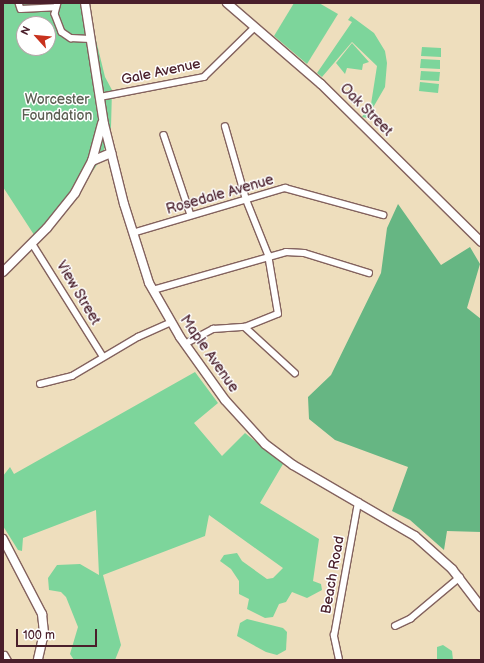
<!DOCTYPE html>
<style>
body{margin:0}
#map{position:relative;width:484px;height:663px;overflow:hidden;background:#eedebd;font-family:"Balsamiq Sans",sans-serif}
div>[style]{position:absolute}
.green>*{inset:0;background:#7dd59b}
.forest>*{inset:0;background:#66b683}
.roads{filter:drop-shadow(1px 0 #83625e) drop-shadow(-1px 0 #83625e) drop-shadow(0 1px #83625e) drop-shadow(0 -1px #83625e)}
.street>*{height:5.5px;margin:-2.75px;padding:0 2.75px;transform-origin:2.75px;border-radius:2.75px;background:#fff}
.secondary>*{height:8px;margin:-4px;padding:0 4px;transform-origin:4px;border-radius:4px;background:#fff}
span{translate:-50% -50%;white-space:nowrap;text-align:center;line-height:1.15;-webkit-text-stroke:3px #fff;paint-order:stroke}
.street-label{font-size:14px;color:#4a1f2b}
.park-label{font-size:14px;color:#5c5f52}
.frame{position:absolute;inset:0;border:4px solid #4a1f2b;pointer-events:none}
.north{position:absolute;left:16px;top:16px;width:40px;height:40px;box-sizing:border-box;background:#fff;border:1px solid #b7a5aa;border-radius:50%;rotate:297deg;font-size:11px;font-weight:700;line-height:16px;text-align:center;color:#4a1f2b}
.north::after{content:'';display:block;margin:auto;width:14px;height:18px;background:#c8321e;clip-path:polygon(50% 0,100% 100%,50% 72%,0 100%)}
.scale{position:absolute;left:16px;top:629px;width:81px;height:18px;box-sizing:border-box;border:2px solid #4a1f2b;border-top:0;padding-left:5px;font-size:12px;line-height:14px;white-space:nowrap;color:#4a1f2b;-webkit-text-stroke:3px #fff;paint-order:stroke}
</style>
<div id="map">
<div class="green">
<div style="clip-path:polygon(evenodd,3px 3px,87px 3px,105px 77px,112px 90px,111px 127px,101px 159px,73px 200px,38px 241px,3px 187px,3px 3px,24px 24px,48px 24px,48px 48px,24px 48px,24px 24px)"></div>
<div style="clip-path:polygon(294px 3px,319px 3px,338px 14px,307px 64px,274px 36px)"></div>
<div style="clip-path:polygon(351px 16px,374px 33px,385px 51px,387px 63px,385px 87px,367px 118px,362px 117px,371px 104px,377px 66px,352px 42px,322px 77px,317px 73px,352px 22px,348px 20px)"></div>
<div style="clip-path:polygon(352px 43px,369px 62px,363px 64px,362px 70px,347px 68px,345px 74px,336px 63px)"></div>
<div style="clip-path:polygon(422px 47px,441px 48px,441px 57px,421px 56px)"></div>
<div style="clip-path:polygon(421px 59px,440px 60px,440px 69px,420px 68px)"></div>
<div style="clip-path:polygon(421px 71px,440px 72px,439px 81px,420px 80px)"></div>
<div style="clip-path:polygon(420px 82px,439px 84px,438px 93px,419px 91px)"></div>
<div style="clip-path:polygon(195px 372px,218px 403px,194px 423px,222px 456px,245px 433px,283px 464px,260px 503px,319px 539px,313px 581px,321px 584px,322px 590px,307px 598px,292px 592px,286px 602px,279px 604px,273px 617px,265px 618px,247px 609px,249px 599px,239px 594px,239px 581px,231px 569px,220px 561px,224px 555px,237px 553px,242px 561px,267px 579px,273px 578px,283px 568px,209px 515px,205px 536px,103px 575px,121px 645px,115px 660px,74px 660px,70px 654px,78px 627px,66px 597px,61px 592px,49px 590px,48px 578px,57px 565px,80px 564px,99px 575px,96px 510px,23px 538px,22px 551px,18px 550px,3px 526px,3px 476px,10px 467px,14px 474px)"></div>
<div style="clip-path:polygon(247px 619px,283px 628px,287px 632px,286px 650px,277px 655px,266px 652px,237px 636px,240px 623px)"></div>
<div style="clip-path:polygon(443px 645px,452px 651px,453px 660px,437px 660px,437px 647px)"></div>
</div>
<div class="forest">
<div style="clip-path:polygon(398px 204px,441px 265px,470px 247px,480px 264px,467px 308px,481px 319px,481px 532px,447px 531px,444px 550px,410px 520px,392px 511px,408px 467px,335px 440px,309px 419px,308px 397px,331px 375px,381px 273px,387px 228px)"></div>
</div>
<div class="roads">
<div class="street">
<div style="left:19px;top:3px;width:6px;rotate:72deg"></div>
<div style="left:21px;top:9px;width:34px;rotate:-3deg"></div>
<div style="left:58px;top:3px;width:11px;rotate:105deg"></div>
<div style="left:55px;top:14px;width:19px;rotate:69deg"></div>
<div style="left:62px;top:32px;width:11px;rotate:34deg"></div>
<div style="left:71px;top:38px;width:19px;rotate:3deg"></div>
<div style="left:100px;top:97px;width:106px;rotate:-10.9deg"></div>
<div style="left:204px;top:77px;width:71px;rotate:-44.4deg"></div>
<div style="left:164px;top:135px;width:84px;rotate:71.4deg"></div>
<div style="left:133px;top:233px;width:159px;rotate:-16.5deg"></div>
<div style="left:285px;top:188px;width:102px;rotate:15.4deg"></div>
<div style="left:32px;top:243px;width:133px;rotate:57.9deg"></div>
<div style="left:153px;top:290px;width:138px;rotate:-15.9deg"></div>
<div style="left:286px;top:252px;width:18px;rotate:3deg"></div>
<div style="left:304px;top:253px;width:68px;rotate:17.1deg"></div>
<div style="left:245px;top:327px;width:68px;rotate:42.6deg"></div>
<div style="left:185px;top:344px;width:32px;rotate:-28deg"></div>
<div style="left:213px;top:329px;width:32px;rotate:-4deg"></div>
<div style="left:245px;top:327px;width:35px;rotate:-22deg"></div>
<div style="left:278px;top:314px;width:60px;rotate:-99.6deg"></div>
<div style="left:268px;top:255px;width:59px;rotate:-111.8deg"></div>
<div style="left:246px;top:200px;width:76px;rotate:-106deg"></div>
<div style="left:40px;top:384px;width:33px;rotate:-14deg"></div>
<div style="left:72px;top:376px;width:77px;rotate:-30.6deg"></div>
<div style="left:138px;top:337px;width:36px;rotate:-24deg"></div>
<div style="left:395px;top:626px;width:17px;rotate:-25deg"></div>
<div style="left:410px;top:619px;width:65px;rotate:-40deg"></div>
<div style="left:5px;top:655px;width:6px;rotate:59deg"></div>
<div style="left:339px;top:660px;width:25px;rotate:-102deg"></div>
<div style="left:334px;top:636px;width:136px;rotate:-79.8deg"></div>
</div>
<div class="secondary">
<div style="left:85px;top:3px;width:122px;rotate:81.1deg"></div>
<div style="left:104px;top:124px;width:82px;rotate:76deg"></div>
<div style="left:124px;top:204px;width:83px;rotate:72.4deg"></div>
<div style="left:149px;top:283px;width:62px;rotate:60.1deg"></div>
<div style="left:180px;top:337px;width:77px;rotate:54.5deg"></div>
<div style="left:225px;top:400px;width:59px;rotate:47.7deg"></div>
<div style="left:265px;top:444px;width:35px;rotate:37deg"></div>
<div style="left:293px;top:465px;width:141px;rotate:30.2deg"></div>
<div style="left:415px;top:536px;width:50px;rotate:41.7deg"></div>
<div style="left:452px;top:569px;width:48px;rotate:52.7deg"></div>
<div style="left:227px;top:3px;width:124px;rotate:40.8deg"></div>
<div style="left:321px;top:84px;width:225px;rotate:44.6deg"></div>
<div style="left:92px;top:161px;width:21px;rotate:-23deg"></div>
<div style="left:3px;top:272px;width:62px;rotate:-45deg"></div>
<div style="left:47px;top:228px;width:45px;rotate:-51.3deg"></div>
<div style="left:75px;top:193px;width:36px;rotate:-62deg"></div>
<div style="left:92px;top:161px;width:39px;rotate:-75deg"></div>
<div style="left:3px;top:539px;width:85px;rotate:62.5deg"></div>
<div style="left:42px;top:614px;width:19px;rotate:84deg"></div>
<div style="left:44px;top:633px;width:28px;rotate:103deg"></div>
</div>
</div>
<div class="street-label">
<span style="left:161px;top:72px;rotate:-12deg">Gale Avenue</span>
<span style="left:366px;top:110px;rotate:45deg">Oak Street</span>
<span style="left:220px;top:195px;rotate:-16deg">Rosedale Avenue</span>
<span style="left:78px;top:293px;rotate:59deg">View Street</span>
<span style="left:209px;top:354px;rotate:55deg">Maple Avenue</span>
<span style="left:333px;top:575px;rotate:-80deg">Beach Road</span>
</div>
<div class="park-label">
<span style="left:57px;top:108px">Worcester<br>Foundation</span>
</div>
<div class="frame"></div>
<div class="north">N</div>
<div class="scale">100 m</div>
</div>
